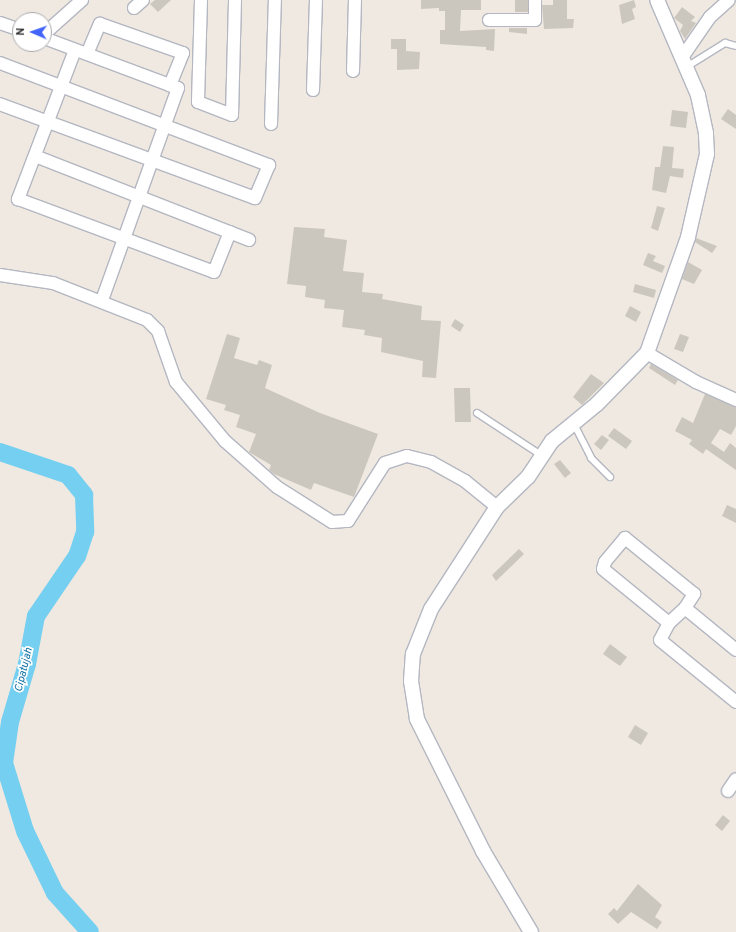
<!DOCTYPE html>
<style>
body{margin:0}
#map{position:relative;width:736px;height:932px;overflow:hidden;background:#efe9e1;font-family:Overpass,sans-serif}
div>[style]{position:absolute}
.river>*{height:18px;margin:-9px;padding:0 9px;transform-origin:9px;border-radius:9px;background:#75cff0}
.building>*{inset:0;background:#cbc7bf}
.roads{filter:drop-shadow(1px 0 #b4b7c1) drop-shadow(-1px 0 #b4b7c1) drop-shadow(0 1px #b4b7c1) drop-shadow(0 -1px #b4b7c1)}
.service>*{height:6px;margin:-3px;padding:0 3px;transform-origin:3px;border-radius:3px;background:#fff}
.minor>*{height:12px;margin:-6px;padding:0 6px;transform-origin:6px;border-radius:6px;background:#fff}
.tertiary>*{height:14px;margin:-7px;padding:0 7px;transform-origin:7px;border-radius:7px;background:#fff}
span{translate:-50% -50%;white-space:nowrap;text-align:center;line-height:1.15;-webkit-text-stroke:3.5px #fff;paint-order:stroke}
.water-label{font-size:11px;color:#0d6fa3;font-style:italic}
.north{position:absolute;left:12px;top:12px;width:40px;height:40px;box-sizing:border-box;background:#fff;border:1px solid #ababab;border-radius:50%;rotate:272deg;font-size:11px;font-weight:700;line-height:16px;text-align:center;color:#2e2e2e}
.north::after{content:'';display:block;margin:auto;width:14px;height:18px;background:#4264fb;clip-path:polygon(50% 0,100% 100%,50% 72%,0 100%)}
</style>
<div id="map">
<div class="river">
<div style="left:0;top:452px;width:72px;rotate:18.7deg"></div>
<div style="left:68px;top:475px;width:26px;rotate:51deg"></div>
<div style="left:84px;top:495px;width:37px;rotate:88deg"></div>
<div style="left:85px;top:532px;width:25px;rotate:108deg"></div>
<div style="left:77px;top:556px;width:73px;rotate:124.3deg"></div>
<div style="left:36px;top:616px;width:49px;rotate:100.6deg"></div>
<div style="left:27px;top:664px;width:60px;rotate:106.3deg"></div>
<div style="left:10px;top:722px;width:41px;rotate:98.3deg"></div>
<div style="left:4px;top:763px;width:71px;rotate:72.8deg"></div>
<div style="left:25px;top:831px;width:69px;rotate:64.2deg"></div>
<div style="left:55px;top:893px;width:52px;rotate:48.1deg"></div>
</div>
<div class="building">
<div style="clip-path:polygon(155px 0,171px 0,158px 12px,150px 4px)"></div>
<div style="clip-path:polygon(421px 0,481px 0,481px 10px,461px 10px,460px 31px,495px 29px,494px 51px,486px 50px,486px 47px,440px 44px,440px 30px,445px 30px,445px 11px,439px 11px,439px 8px,421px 9px)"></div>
<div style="clip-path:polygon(515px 0,528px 0,528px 12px,515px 12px)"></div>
<div style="clip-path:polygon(553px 0,567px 0,567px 19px,574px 19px,573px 28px,544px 29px,542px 5px,553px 5px)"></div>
<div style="clip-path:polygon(634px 0,636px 7px,632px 9px,635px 19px,622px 24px,619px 5px)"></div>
<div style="clip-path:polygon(682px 7px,695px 17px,691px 21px,696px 23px,685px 39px,680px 31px,683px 25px,674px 18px)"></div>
<div style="clip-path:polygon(509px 28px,527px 28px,527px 34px,509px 32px)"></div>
<div style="clip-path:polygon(391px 39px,406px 39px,406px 51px,420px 52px,419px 69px,397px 70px,397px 49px,391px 49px)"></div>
<div style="clip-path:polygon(728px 109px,736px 115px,736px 129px,721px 119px)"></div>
<div style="clip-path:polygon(672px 110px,688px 112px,686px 128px,670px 126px)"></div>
<div style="clip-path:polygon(663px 146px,674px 147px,672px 168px,684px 169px,683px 178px,670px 176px,666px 193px,652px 190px,655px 167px,660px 167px)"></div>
<div style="clip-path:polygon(657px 206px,665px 208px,658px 231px,651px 228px)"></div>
<div style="clip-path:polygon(294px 227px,325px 229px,324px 237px,347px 240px,343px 271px,364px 273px,362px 292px,383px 294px,382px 299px,422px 306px,421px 320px,441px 321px,436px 378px,422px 377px,423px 361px,381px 352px,382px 338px,364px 335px,365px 330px,342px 327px,344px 310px,324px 308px,325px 300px,305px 297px,306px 286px,287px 284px)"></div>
<div style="clip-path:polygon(696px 238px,717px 246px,712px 253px,695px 242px)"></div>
<div style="clip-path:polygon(648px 253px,656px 256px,653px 261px,665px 266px,662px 273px,643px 265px)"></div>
<div style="clip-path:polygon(688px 262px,702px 270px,694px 284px,682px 279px)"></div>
<div style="clip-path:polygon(635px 284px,656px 290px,654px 298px,633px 292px)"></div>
<div style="clip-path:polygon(630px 306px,641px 312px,636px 322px,625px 316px)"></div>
<div style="clip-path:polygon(455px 319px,464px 325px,460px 332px,451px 326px)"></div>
<div style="clip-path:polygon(227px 334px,240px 338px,234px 358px,257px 365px,259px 360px,272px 365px,265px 388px,320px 413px,378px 434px,354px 497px,314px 483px,311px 490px,274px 474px,269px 470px,271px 465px,249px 452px,256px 434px,236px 427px,240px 415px,224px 410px,226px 405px,206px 399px)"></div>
<div style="clip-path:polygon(680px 334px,689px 337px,683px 352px,674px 349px)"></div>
<div style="clip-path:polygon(651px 364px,678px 380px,675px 385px,649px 368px)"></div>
<div style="clip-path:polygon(591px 374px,604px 383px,582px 405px,573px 397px)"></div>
<div style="clip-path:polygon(454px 388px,470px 388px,471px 422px,455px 422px)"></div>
<div style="clip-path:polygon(705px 394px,736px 407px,736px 426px,731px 435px,720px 429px,711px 443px,724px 452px,730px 443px,736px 448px,736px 470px,706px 449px,703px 454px,689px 444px,692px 440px,675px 431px,682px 417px,693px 423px)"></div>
<div style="clip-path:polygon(614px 428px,632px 441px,626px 449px,608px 436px)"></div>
<div style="clip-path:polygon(602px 435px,609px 440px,601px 450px,594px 444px)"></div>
<div style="clip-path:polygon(560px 460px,571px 473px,565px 478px,554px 464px)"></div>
<div style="clip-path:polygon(727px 505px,736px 509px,736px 523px,722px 516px)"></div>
<div style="clip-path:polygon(519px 549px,524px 554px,496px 581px,492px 575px)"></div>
<div style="clip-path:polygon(610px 644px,627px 657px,620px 666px,603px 654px)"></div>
<div style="clip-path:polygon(635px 725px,648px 733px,641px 745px,628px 737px)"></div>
<div style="clip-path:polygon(723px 815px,730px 821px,722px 831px,715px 825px)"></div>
<div style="clip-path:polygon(638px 884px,662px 905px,655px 917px,662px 922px,657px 929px,631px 912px,618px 924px,608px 914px,614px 908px,617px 911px)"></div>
</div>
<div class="roads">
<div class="service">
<div style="left:688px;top:66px;width:44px;rotate:-31.9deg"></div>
<div style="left:725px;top:43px;width:11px;rotate:15deg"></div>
<div style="left:477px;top:413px;width:77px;rotate:33.3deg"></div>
<div style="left:574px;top:424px;width:38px;rotate:63deg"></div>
<div style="left:591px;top:458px;width:27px;rotate:45deg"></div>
</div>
<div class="minor">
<div style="left:201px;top:0;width:102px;rotate:91.7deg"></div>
<div style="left:198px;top:102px;width:36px;rotate:21deg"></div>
<div style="left:232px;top:115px;width:115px;rotate:-88.5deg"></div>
<div style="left:134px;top:8px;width:12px;rotate:-42deg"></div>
<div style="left:489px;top:20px;width:46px"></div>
<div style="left:535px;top:20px;width:20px;rotate:-90deg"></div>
<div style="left:0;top:23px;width:21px;rotate:19deg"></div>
<div style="left:44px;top:34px;width:51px;rotate:-41.8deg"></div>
<div style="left:44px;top:38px;width:143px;rotate:20.5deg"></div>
<div style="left:178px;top:88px;width:225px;rotate:109.7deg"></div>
<div style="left:75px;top:50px;width:160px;rotate:110.9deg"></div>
<div style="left:18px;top:199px;width:209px;rotate:20.4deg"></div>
<div style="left:214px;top:272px;width:43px;rotate:-68.2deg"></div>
<div style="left:87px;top:54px;width:33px;rotate:-67deg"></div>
<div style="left:100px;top:24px;width:88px;rotate:19.3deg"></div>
<div style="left:183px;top:53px;width:35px;rotate:112deg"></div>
<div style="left:683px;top:56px;width:47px;rotate:-55.3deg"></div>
<div style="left:710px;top:17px;width:25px;rotate:-42deg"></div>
<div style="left:0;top:63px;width:288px;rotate:20.8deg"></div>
<div style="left:269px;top:165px;width:36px;rotate:113deg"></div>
<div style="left:255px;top:198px;width:272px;rotate:-159.8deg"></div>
<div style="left:353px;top:71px;width:71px;rotate:-88.4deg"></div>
<div style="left:313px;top:90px;width:90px;rotate:-88.1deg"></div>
<div style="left:271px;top:124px;width:124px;rotate:-88.2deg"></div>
<div style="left:35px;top:156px;width:230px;rotate:21.4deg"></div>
<div style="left:0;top:275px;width:54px;rotate:8.6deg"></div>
<div style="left:53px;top:283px;width:101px;rotate:21.5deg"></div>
<div style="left:147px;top:320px;width:16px;rotate:45deg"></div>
<div style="left:158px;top:331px;width:54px;rotate:70.6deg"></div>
<div style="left:176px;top:382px;width:77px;rotate:50.3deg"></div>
<div style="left:225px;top:441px;width:69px;rotate:41.5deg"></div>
<div style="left:277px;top:487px;width:65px;rotate:32.5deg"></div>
<div style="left:332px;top:522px;width:16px;rotate:-4deg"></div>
<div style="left:348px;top:521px;width:69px;rotate:-57.5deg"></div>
<div style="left:385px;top:463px;width:23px;rotate:-18deg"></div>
<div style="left:407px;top:456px;width:25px;rotate:14deg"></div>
<div style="left:431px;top:462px;width:39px;rotate:29deg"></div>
<div style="left:465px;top:481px;width:41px;rotate:39.1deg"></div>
<div style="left:647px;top:353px;width:57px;rotate:30.6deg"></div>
<div style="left:696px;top:382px;width:44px;rotate:24.2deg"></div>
<div style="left:685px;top:608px;width:66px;rotate:39.5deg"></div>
<div style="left:669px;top:623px;width:22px;rotate:-43deg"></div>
<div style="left:685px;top:608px;width:17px;rotate:-57deg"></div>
<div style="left:694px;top:594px;width:89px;rotate:-140.9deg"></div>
<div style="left:625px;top:538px;width:31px;rotate:130deg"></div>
<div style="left:605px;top:562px;width:7px;rotate:106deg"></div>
<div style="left:603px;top:569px;width:85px;rotate:39.3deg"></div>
<div style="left:669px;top:623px;width:19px;rotate:118deg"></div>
<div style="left:660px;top:640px;width:98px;rotate:39.2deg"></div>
<div style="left:728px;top:791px;width:14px;rotate:-56deg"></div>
</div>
<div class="tertiary">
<div style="left:531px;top:932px;width:94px;rotate:-120.7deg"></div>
<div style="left:483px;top:851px;width:148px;rotate:-116.6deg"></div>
<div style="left:417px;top:719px;width:38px;rotate:-99deg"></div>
<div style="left:411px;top:681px;width:27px;rotate:-86deg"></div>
<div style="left:413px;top:654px;width:48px;rotate:-68.2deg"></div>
<div style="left:431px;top:609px;width:121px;rotate:-57.1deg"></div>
<div style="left:497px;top:507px;width:43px;rotate:-44.1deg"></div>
<div style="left:528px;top:477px;width:43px;rotate:-56.3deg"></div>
<div style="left:552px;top:441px;width:58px;rotate:-39.4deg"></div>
<div style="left:597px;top:404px;width:71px;rotate:-45.6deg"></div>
<div style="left:647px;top:353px;width:123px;rotate:-70.5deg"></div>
<div style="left:688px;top:237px;width:85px;rotate:-77.1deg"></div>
<div style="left:707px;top:154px;width:21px;rotate:-93deg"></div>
<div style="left:706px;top:133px;width:39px;rotate:-102deg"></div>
<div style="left:698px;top:95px;width:103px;rotate:-113.3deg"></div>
</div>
</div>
<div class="water-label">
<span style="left:24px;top:670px;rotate:-76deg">Cipatujah</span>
</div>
<div class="north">N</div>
</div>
